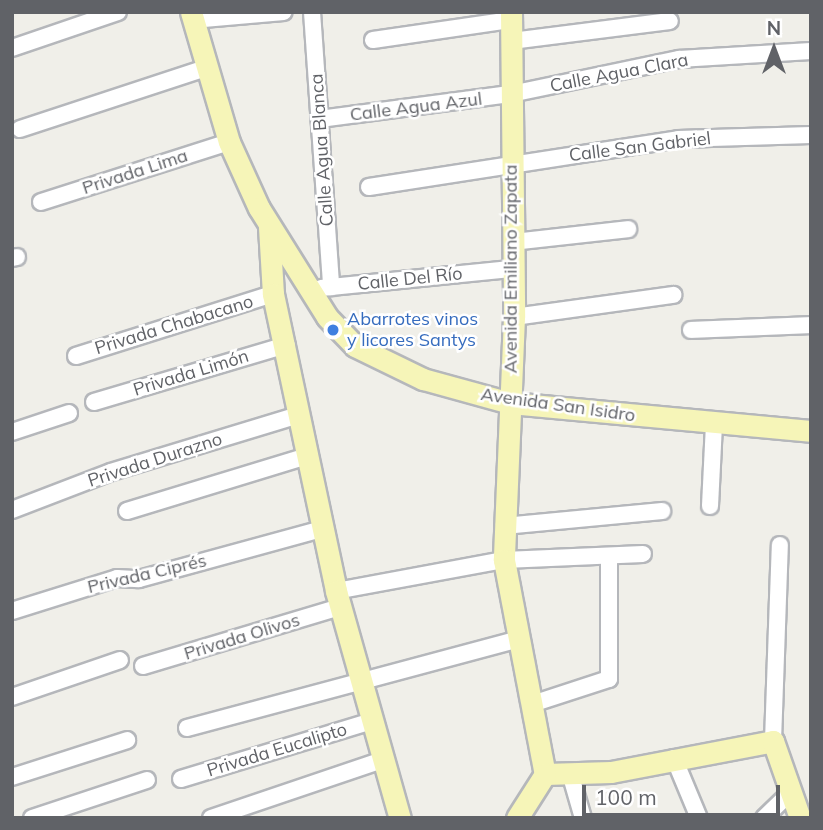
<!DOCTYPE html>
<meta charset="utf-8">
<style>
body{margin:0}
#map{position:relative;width:823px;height:830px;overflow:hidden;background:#f0efe9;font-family:Mulish,sans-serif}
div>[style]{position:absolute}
.roads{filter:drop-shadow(2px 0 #b5b7bb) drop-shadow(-2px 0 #b5b7bb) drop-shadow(0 2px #b5b7bb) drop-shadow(0 -2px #b5b7bb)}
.minor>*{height:16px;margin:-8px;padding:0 8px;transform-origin:8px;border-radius:8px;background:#fff}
.major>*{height:21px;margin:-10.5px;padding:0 10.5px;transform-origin:10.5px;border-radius:10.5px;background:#f6f5b8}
.dots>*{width:19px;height:19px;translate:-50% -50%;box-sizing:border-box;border:4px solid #fff;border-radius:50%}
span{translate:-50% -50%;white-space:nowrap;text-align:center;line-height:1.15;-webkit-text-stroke:5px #fff;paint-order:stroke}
.street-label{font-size:18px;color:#606267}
.shop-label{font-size:18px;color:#366cbe}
.left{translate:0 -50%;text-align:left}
.frame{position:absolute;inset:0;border:14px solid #606267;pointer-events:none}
.north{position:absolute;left:739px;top:14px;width:70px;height:70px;-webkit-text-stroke:5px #fff;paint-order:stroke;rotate:0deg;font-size:19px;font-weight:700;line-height:28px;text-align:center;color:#606267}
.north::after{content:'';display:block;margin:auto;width:24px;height:32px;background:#606267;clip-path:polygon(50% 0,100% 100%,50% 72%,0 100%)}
.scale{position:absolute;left:582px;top:785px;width:198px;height:32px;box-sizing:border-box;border:4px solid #606267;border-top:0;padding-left:9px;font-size:21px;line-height:24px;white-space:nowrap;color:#606267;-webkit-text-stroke:5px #fff;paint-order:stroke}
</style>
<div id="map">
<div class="roads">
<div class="minor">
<div style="left:312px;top:12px;width:276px;rotate:86deg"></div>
<div style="left:192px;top:20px;width:92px;rotate:-5deg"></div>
<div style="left:373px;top:40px;width:138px;rotate:-8.3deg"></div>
<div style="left:511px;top:41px;width:160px;rotate:-7.2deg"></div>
<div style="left:12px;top:48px;width:112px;rotate:-18.8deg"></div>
<div style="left:320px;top:119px;width:193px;rotate:-7.5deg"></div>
<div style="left:511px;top:94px;width:172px;rotate:-11.8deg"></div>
<div style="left:679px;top:59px;width:132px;rotate:-3.5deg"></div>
<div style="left:20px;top:129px;width:196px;rotate:-18.2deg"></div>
<div style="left:369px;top:187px;width:313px;rotate:-8.8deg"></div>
<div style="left:678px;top:139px;width:133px;rotate:-1.7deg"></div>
<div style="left:41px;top:202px;width:197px;rotate:-17.7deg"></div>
<div style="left:513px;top:242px;width:116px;rotate:-6.4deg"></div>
<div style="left:12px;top:258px;width:5px;rotate:-11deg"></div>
<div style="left:321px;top:288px;width:193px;rotate:-5.7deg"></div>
<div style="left:514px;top:317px;width:161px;rotate:-7.9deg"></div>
<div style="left:691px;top:330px;width:120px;rotate:-2.4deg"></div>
<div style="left:76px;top:356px;width:207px;rotate:-17.5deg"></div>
<div style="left:94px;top:402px;width:201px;rotate:-16.5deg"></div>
<div style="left:12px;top:432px;width:60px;rotate:-18.4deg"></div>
<div style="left:710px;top:506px;width:82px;rotate:-87.2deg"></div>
<div style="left:12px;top:510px;width:106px;rotate:-21deg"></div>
<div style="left:111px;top:472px;width:196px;rotate:-16.9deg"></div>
<div style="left:127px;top:511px;width:188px;rotate:-17deg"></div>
<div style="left:504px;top:526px;width:159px;rotate:-5.4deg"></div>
<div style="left:336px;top:591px;width:171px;rotate:-10.5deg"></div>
<div style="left:504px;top:560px;width:139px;rotate:-2.5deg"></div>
<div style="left:12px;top:611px;width:110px;rotate:-17.4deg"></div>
<div style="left:117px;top:578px;width:22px;rotate:3deg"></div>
<div style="left:139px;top:579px;width:190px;rotate:-15.3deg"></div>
<div style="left:143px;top:666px;width:206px;rotate:-16.7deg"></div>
<div style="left:12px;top:697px;width:114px;rotate:-18.9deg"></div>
<div style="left:532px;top:704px;width:81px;rotate:-18deg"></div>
<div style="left:609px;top:679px;width:123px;rotate:-90deg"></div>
<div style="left:187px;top:728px;width:344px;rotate:-15deg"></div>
<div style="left:773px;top:741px;width:196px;rotate:-88deg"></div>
<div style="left:674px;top:758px;width:65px;rotate:67.4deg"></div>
<div style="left:570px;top:773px;width:47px;rotate:73.9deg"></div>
<div style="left:12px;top:777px;width:121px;rotate:-17.8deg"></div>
<div style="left:181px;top:779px;width:200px;rotate:-16.9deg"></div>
<div style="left:32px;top:818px;width:121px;rotate:-18.3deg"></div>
<div style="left:211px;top:818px;width:181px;rotate:-18.7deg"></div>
<div style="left:764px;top:818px;width:37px;rotate:-44deg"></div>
</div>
<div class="major">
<div style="left:191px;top:12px;width:135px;rotate:73.7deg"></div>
<div style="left:229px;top:142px;width:72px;rotate:65.6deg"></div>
<div style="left:259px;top:208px;width:128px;rotate:58deg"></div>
<div style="left:327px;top:317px;width:40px;rotate:46deg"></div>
<div style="left:355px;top:346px;width:76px;rotate:25.9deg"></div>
<div style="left:423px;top:379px;width:90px;rotate:15.4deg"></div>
<div style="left:510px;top:403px;width:302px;rotate:5.3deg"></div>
<div style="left:511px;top:12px;width:305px;rotate:89.4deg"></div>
<div style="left:514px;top:317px;width:243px;rotate:92.4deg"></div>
<div style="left:504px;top:560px;width:218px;rotate:79.2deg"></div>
<div style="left:269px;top:227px;width:67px;rotate:86.6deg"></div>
<div style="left:273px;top:294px;width:304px;rotate:78deg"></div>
<div style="left:336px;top:591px;width:236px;rotate:74.3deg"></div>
<div style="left:545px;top:774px;width:66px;rotate:-1.7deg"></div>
<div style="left:611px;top:772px;width:165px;rotate:-10.8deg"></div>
<div style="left:773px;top:741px;width:82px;rotate:70.7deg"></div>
<div style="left:517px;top:818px;width:52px;rotate:-57.5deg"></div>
</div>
</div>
<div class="dots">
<div style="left:333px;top:330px;background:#3f7fe0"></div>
</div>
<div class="street-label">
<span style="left:619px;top:73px;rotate:-11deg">Calle Agua Clara</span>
<span style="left:416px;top:107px;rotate:-7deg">Calle Agua Azul</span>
<span style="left:640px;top:147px;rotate:-7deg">Calle San Gabriel</span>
<span style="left:322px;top:150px;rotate:-94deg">Calle Agua Blanca</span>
<span style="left:135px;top:172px;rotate:-18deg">Privada Lima</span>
<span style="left:511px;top:269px;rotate:-90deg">Avenida Emiliano Zapata</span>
<span style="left:410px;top:279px;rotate:-6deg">Calle Del Río</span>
<span style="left:174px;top:325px;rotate:-17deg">Privada Chabacano</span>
<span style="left:191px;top:373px;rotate:-17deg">Privada Limón</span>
<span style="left:558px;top:405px;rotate:8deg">Avenida San Isidro</span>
<span style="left:155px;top:460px;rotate:-18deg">Privada Durazno</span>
<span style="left:147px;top:574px;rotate:-13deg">Privada Ciprés</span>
<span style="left:242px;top:637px;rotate:-17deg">Privada Olivos</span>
<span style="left:277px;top:750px;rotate:-17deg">Privada Eucalipto</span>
</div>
<div class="shop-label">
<span class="left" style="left:347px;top:330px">Abarrotes vinos<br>y licores Santys</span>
</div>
<div class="frame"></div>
<div class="north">N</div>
<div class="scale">100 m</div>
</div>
